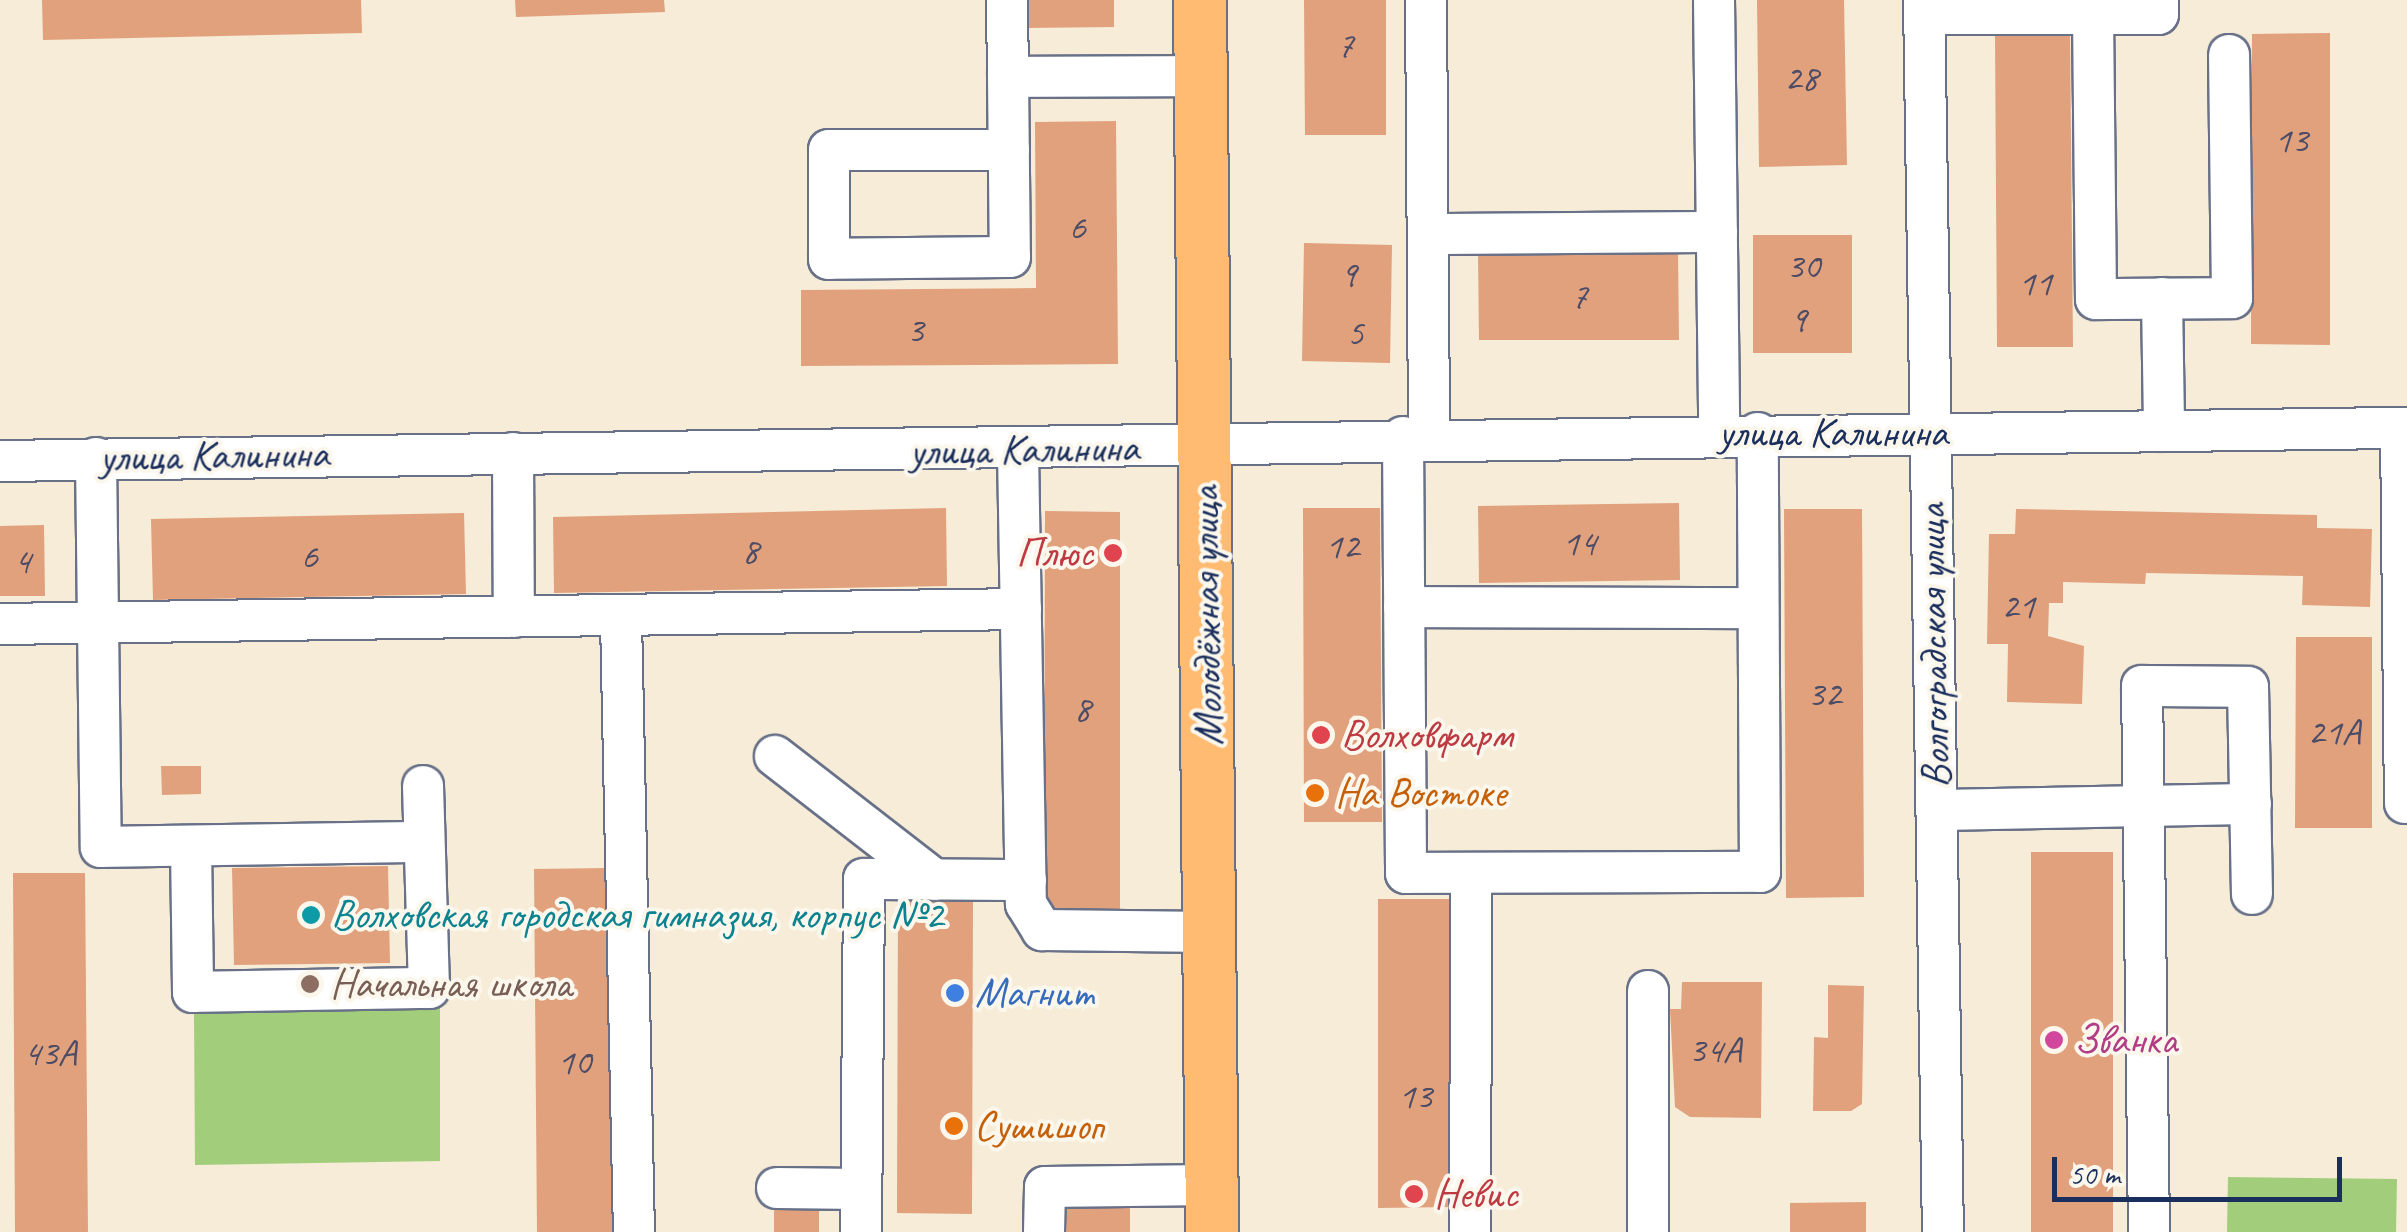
<!DOCTYPE html>
<meta charset="utf-8">
<style>
body{margin:0}
#map{position:relative;width:2407px;height:1232px;overflow:hidden;background:#f6ecd7;font-family:Caveat,sans-serif}
div>[style]{position:absolute}
.green>*{inset:0;background:#a2ce7b}
.building>*{inset:0;background:#e1a17d}
.roads{filter:drop-shadow(2px 0 #687188) drop-shadow(-2px 0 #687188) drop-shadow(0 2px #687188) drop-shadow(0 -2px #687188)}
.minor>*{height:40px;margin:-20px;padding:0 20px;transform-origin:20px;border-radius:20px;background:#fff}
.major>*{height:52px;margin:-26px;padding:0 26px;transform-origin:26px;border-radius:26px;background:#febb71}
.dots>*{width:28px;height:28px;translate:-50% -50%;box-sizing:border-box;border:5px solid #fbf7ec;border-radius:50%}
span{translate:-50% -50%;white-space:nowrap;text-align:center;line-height:1.15;-webkit-text-stroke:8px #fbf7ec;paint-order:stroke}
.number-label{font-size:38px;color:#4c4c66}
.number-label span{-webkit-text-stroke-width:0}
.street-label{font-size:42px;color:#1b2f5e}
.health-label{font-size:42px;color:#be3a42}
.right{translate:-100% -50%;text-align:right}
.left{translate:0 -50%;text-align:left}
.food-label{font-size:42px;color:#c56008}
.culture-label{font-size:42px;color:#0d838f}
.education-label{font-size:42px;color:#785e54}
.shop-label{font-size:42px;color:#366cbe}
.hotel-label{font-size:42px;color:#b23c85}
.scale{position:absolute;left:2052px;top:1157px;width:290px;height:45px;box-sizing:border-box;border:5px solid #1b2f5e;border-top:0;padding-left:12px;font-size:30px;line-height:35px;white-space:nowrap;color:#1b2f5e;-webkit-text-stroke:8px #fbf7ec;paint-order:stroke}
</style>
<div id="map">
<div class="green">
<div style="clip-path:polygon(440px 1005px,440px 1161px,195px 1165px,194px 1012px)"></div>
<div style="clip-path:polygon(2228px 1177px,2397px 1179px,2396px 1232px,2227px 1232px)"></div>
</div>
<div class="building">
<div style="clip-path:polygon(42px 0,361px 0,362px 33px,43px 40px)"></div>
<div style="clip-path:polygon(515px 0,664px 0,665px 12px,516px 17px)"></div>
<div style="clip-path:polygon(1026px 0,1114px 0,1114px 27px,1026px 28px)"></div>
<div style="clip-path:polygon(1304px 0,1386px 0,1386px 135px,1305px 135px)"></div>
<div style="clip-path:polygon(1757px 0,1844px 0,1847px 165px,1759px 167px)"></div>
<div style="clip-path:polygon(2330px 33px,2330px 345px,2251px 344px,2252px 34px)"></div>
<div style="clip-path:polygon(2070px 34px,2073px 347px,1997px 347px,1995px 35px)"></div>
<div style="clip-path:polygon(1116px 121px,1118px 364px,801px 366px,801px 290px,1036px 288px,1035px 122px)"></div>
<div style="clip-path:polygon(1753px 235px,1852px 235px,1852px 353px,1753px 353px)"></div>
<div style="clip-path:polygon(1304px 243px,1392px 245px,1390px 363px,1302px 361px)"></div>
<div style="clip-path:polygon(1478px 252px,1678px 252px,1679px 340px,1479px 340px)"></div>
<div style="clip-path:polygon(1679px 503px,1680px 580px,1479px 583px,1478px 506px)"></div>
<div style="clip-path:polygon(946px 508px,947px 586px,554px 593px,553px 517px)"></div>
<div style="clip-path:polygon(1303px 508px,1380px 508px,1382px 822px,1304px 822px)"></div>
<div style="clip-path:polygon(1784px 509px,1862px 509px,1864px 897px,1786px 898px)"></div>
<div style="clip-path:polygon(2016px 509px,2317px 515px,2317px 528px,2372px 529px,2370px 607px,2302px 605px,2303px 576px,2146px 573px,2145px 584px,2063px 582px,2063px 603px,2049px 603px,2048px 636px,2084px 646px,2082px 704px,2007px 702px,2008px 644px,1987px 644px,1989px 534px,2015px 534px)"></div>
<div style="clip-path:polygon(1045px 511px,1120px 512px,1120px 910px,1044px 910px)"></div>
<div style="clip-path:polygon(464px 513px,466px 594px,153px 600px,151px 519px)"></div>
<div style="clip-path:polygon(44px 525px,45px 596px,0 596px,0 526px)"></div>
<div style="clip-path:polygon(2296px 637px,2372px 637px,2372px 828px,2295px 828px)"></div>
<div style="clip-path:polygon(161px 766px,201px 766px,201px 794px,162px 795px)"></div>
<div style="clip-path:polygon(2031px 852px,2113px 852px,2113px 1232px,2031px 1232px)"></div>
<div style="clip-path:polygon(388px 866px,390px 963px,234px 965px,232px 868px)"></div>
<div style="clip-path:polygon(609px 868px,613px 1232px,537px 1232px,534px 869px)"></div>
<div style="clip-path:polygon(13px 873px,85px 873px,88px 1232px,15px 1232px)"></div>
<div style="clip-path:polygon(1378px 899px,1453px 899px,1453px 1207px,1378px 1208px)"></div>
<div style="clip-path:polygon(898px 900px,973px 900px,972px 1214px,897px 1213px)"></div>
<div style="clip-path:polygon(1682px 982px,1762px 982px,1761px 1118px,1690px 1117px,1675px 1107px,1670px 1009px,1681px 1009px)"></div>
<div style="clip-path:polygon(1828px 985px,1864px 986px,1862px 1104px,1851px 1111px,1813px 1111px,1814px 1037px,1828px 1038px)"></div>
<div style="clip-path:polygon(1057px 1201px,1130px 1201px,1130px 1232px,1057px 1232px)"></div>
<div style="clip-path:polygon(1866px 1202px,1866px 1232px,1790px 1232px,1790px 1203px)"></div>
<div style="clip-path:polygon(774px 1205px,819px 1206px,819px 1232px,774px 1232px)"></div>
</div>
<div class="roads">
<div class="minor">
<div style="left:1007px;top:0;width:77px;rotate:89.3deg"></div>
<div style="left:1008px;top:77px;width:193px;rotate:-0.3deg"></div>
<div style="left:1426px;top:0;width:437px;rotate:89.6deg"></div>
<div style="left:1714px;top:0;width:433px;rotate:89.3deg"></div>
<div style="left:1924px;top:0;width:1232px;rotate:89.12deg"></div>
<div style="left:1924px;top:14px;width:234px"></div>
<div style="left:2158px;top:14px;width:14px;rotate:-90deg"></div>
<div style="left:2093px;top:14px;width:285px;rotate:89.4deg"></div>
<div style="left:2096px;top:299px;width:136px;rotate:-0.4deg"></div>
<div style="left:2232px;top:298px;width:243px;rotate:-90.7deg"></div>
<div style="left:1008px;top:77px;width:180px;rotate:89.4deg"></div>
<div style="left:1010px;top:257px;width:181px;rotate:179.4deg"></div>
<div style="left:829px;top:259px;width:109px;rotate:-90deg"></div>
<div style="left:829px;top:150px;width:180px"></div>
<div style="left:1430px;top:234px;width:287px;rotate:-0.4deg"></div>
<div style="left:2162px;top:298px;width:133px;rotate:89.1deg"></div>
<div style="left:2401px;top:428px;width:375px;rotate:89.4deg"></div>
<div style="left:1403px;top:437px;width:436px;rotate:89.6deg"></div>
<div style="left:1406px;top:873px;width:354px;rotate:-0.2deg"></div>
<div style="left:1760px;top:872px;width:439px;rotate:-90.3deg"></div>
<div style="left:1018px;top:452px;width:452px;rotate:89deg"></div>
<div style="left:1026px;top:904px;width:31px;rotate:58deg"></div>
<div style="left:1042px;top:930px;width:169px;rotate:0.7deg"></div>
<div style="left:513px;top:453px;width:164px;rotate:89.7deg"></div>
<div style="left:96px;top:458px;width:389px;rotate:89.3deg"></div>
<div style="left:101px;top:847px;width:323px;rotate:-0.9deg"></div>
<div style="left:0;top:461px;width:2407px;rotate:-0.79deg"></div>
<div style="left:1404px;top:607px;width:354px;rotate:0.2deg"></div>
<div style="left:621px;top:619px;width:613px;rotate:88.79deg"></div>
<div style="left:0;top:624px;width:1021px;rotate:-0.84deg"></div>
<div style="left:775px;top:756px;width:202px;rotate:37.8deg"></div>
<div style="left:1937px;top:810px;width:314px;rotate:-1.1deg"></div>
<div style="left:191px;top:846px;width:146px;rotate:89.2deg"></div>
<div style="left:193px;top:992px;width:236px;rotate:-1deg"></div>
<div style="left:429px;top:988px;width:202px;rotate:-91.7deg"></div>
<div style="left:777px;top:1188px;width:84px;rotate:0.7deg"></div>
<div style="left:861px;top:1232px;width:353px;rotate:-89.5deg"></div>
<div style="left:864px;top:879px;width:162px;rotate:0.4deg"></div>
<div style="left:1044px;top:1232px;width:45px;rotate:-88.7deg"></div>
<div style="left:1045px;top:1187px;width:167px;rotate:-0.7deg"></div>
<div style="left:1470px;top:1232px;width:359px;rotate:-89.8deg"></div>
<div style="left:1648px;top:1232px;width:241px;rotate:-90deg"></div>
<div style="left:2149px;top:1232px;width:546px;rotate:-90.73deg"></div>
<div style="left:2142px;top:686px;width:106px;rotate:0.5deg"></div>
<div style="left:2248px;top:687px;width:207px;rotate:88.9deg"></div>
</div>
<div class="major">
<div style="left:1200px;top:0;width:1232px;rotate:89.44deg"></div>
</div>
</div>
<div class="dots">
<div style="left:1113px;top:553px;background:#e0444e"></div>
<div style="left:1321px;top:735px;background:#e0444e"></div>
<div style="left:1315px;top:793px;background:#e8710a"></div>
<div style="left:311px;top:915px;background:#0f9aa8"></div>
<div style="left:310px;top:984px;background:#8d6e63"></div>
<div style="left:955px;top:993px;background:#3f7fe0"></div>
<div style="left:2054px;top:1040px;background:#d1479c"></div>
<div style="left:954px;top:1126px;background:#e8710a"></div>
<div style="left:1414px;top:1194px;background:#e0444e"></div>
</div>
<div class="number-label">
<span style="left:1345px;top:45px">7</span>
<span style="left:1801px;top:78px">28</span>
<span style="left:2291px;top:140px">13</span>
<span style="left:1077px;top:227px">6</span>
<span style="left:1803px;top:266px">30</span>
<span style="left:1348px;top:274px">9</span>
<span style="left:2035px;top:283px">11</span>
<span style="left:1579px;top:296px">7</span>
<span style="left:1798px;top:319px">9</span>
<span style="left:915px;top:330px">3</span>
<span style="left:1355px;top:333px">5</span>
<span style="left:1579px;top:543px">14</span>
<span style="left:1342px;top:546px">12</span>
<span style="left:750px;top:551px">8</span>
<span style="left:309px;top:556px">6</span>
<span style="left:22px;top:561px">4</span>
<span style="left:2018px;top:606px">21</span>
<span style="left:1824px;top:694px">32</span>
<span style="left:1082px;top:709px">8</span>
<span style="left:2334px;top:732px">21А</span>
<span style="left:1715px;top:1050px">34А</span>
<span style="left:50px;top:1053px">43А</span>
<span style="left:574px;top:1062px">10</span>
<span style="left:1415px;top:1096px">13</span>
</div>
<div class="street-label">
<span style="left:1833px;top:433px">улица Калинина</span>
<span style="left:1024px;top:450px;rotate:-1deg">улица Калинина</span>
<span style="left:214px;top:456px;rotate:-1deg">улица Калинина</span>
<span style="left:1207px;top:616px;rotate:-91deg">Молодёжная улица</span>
<span style="left:1934px;top:646px;rotate:-91deg">Волгоградская улица</span>
</div>
<div class="health-label">
<span class="right" style="left:1093px;top:553px">Плюс</span>
<span class="left" style="left:1341px;top:735px">Волховфарм</span>
<span class="left" style="left:1434px;top:1194px">Невис</span>
</div>
<div class="food-label">
<span class="left" style="left:1335px;top:793px">На Востоке</span>
<span class="left" style="left:974px;top:1126px">Сушишоп</span>
</div>
<div class="culture-label">
<span class="left" style="left:331px;top:915px">Волховская городская гимназия, корпус №2</span>
</div>
<div class="education-label">
<span class="left" style="left:330px;top:984px">Начальная школа</span>
</div>
<div class="shop-label">
<span class="left" style="left:975px;top:993px">Магнит</span>
</div>
<div class="hotel-label">
<span class="left" style="left:2074px;top:1040px">Званка</span>
</div>
<div class="scale">50 m</div>
</div>
